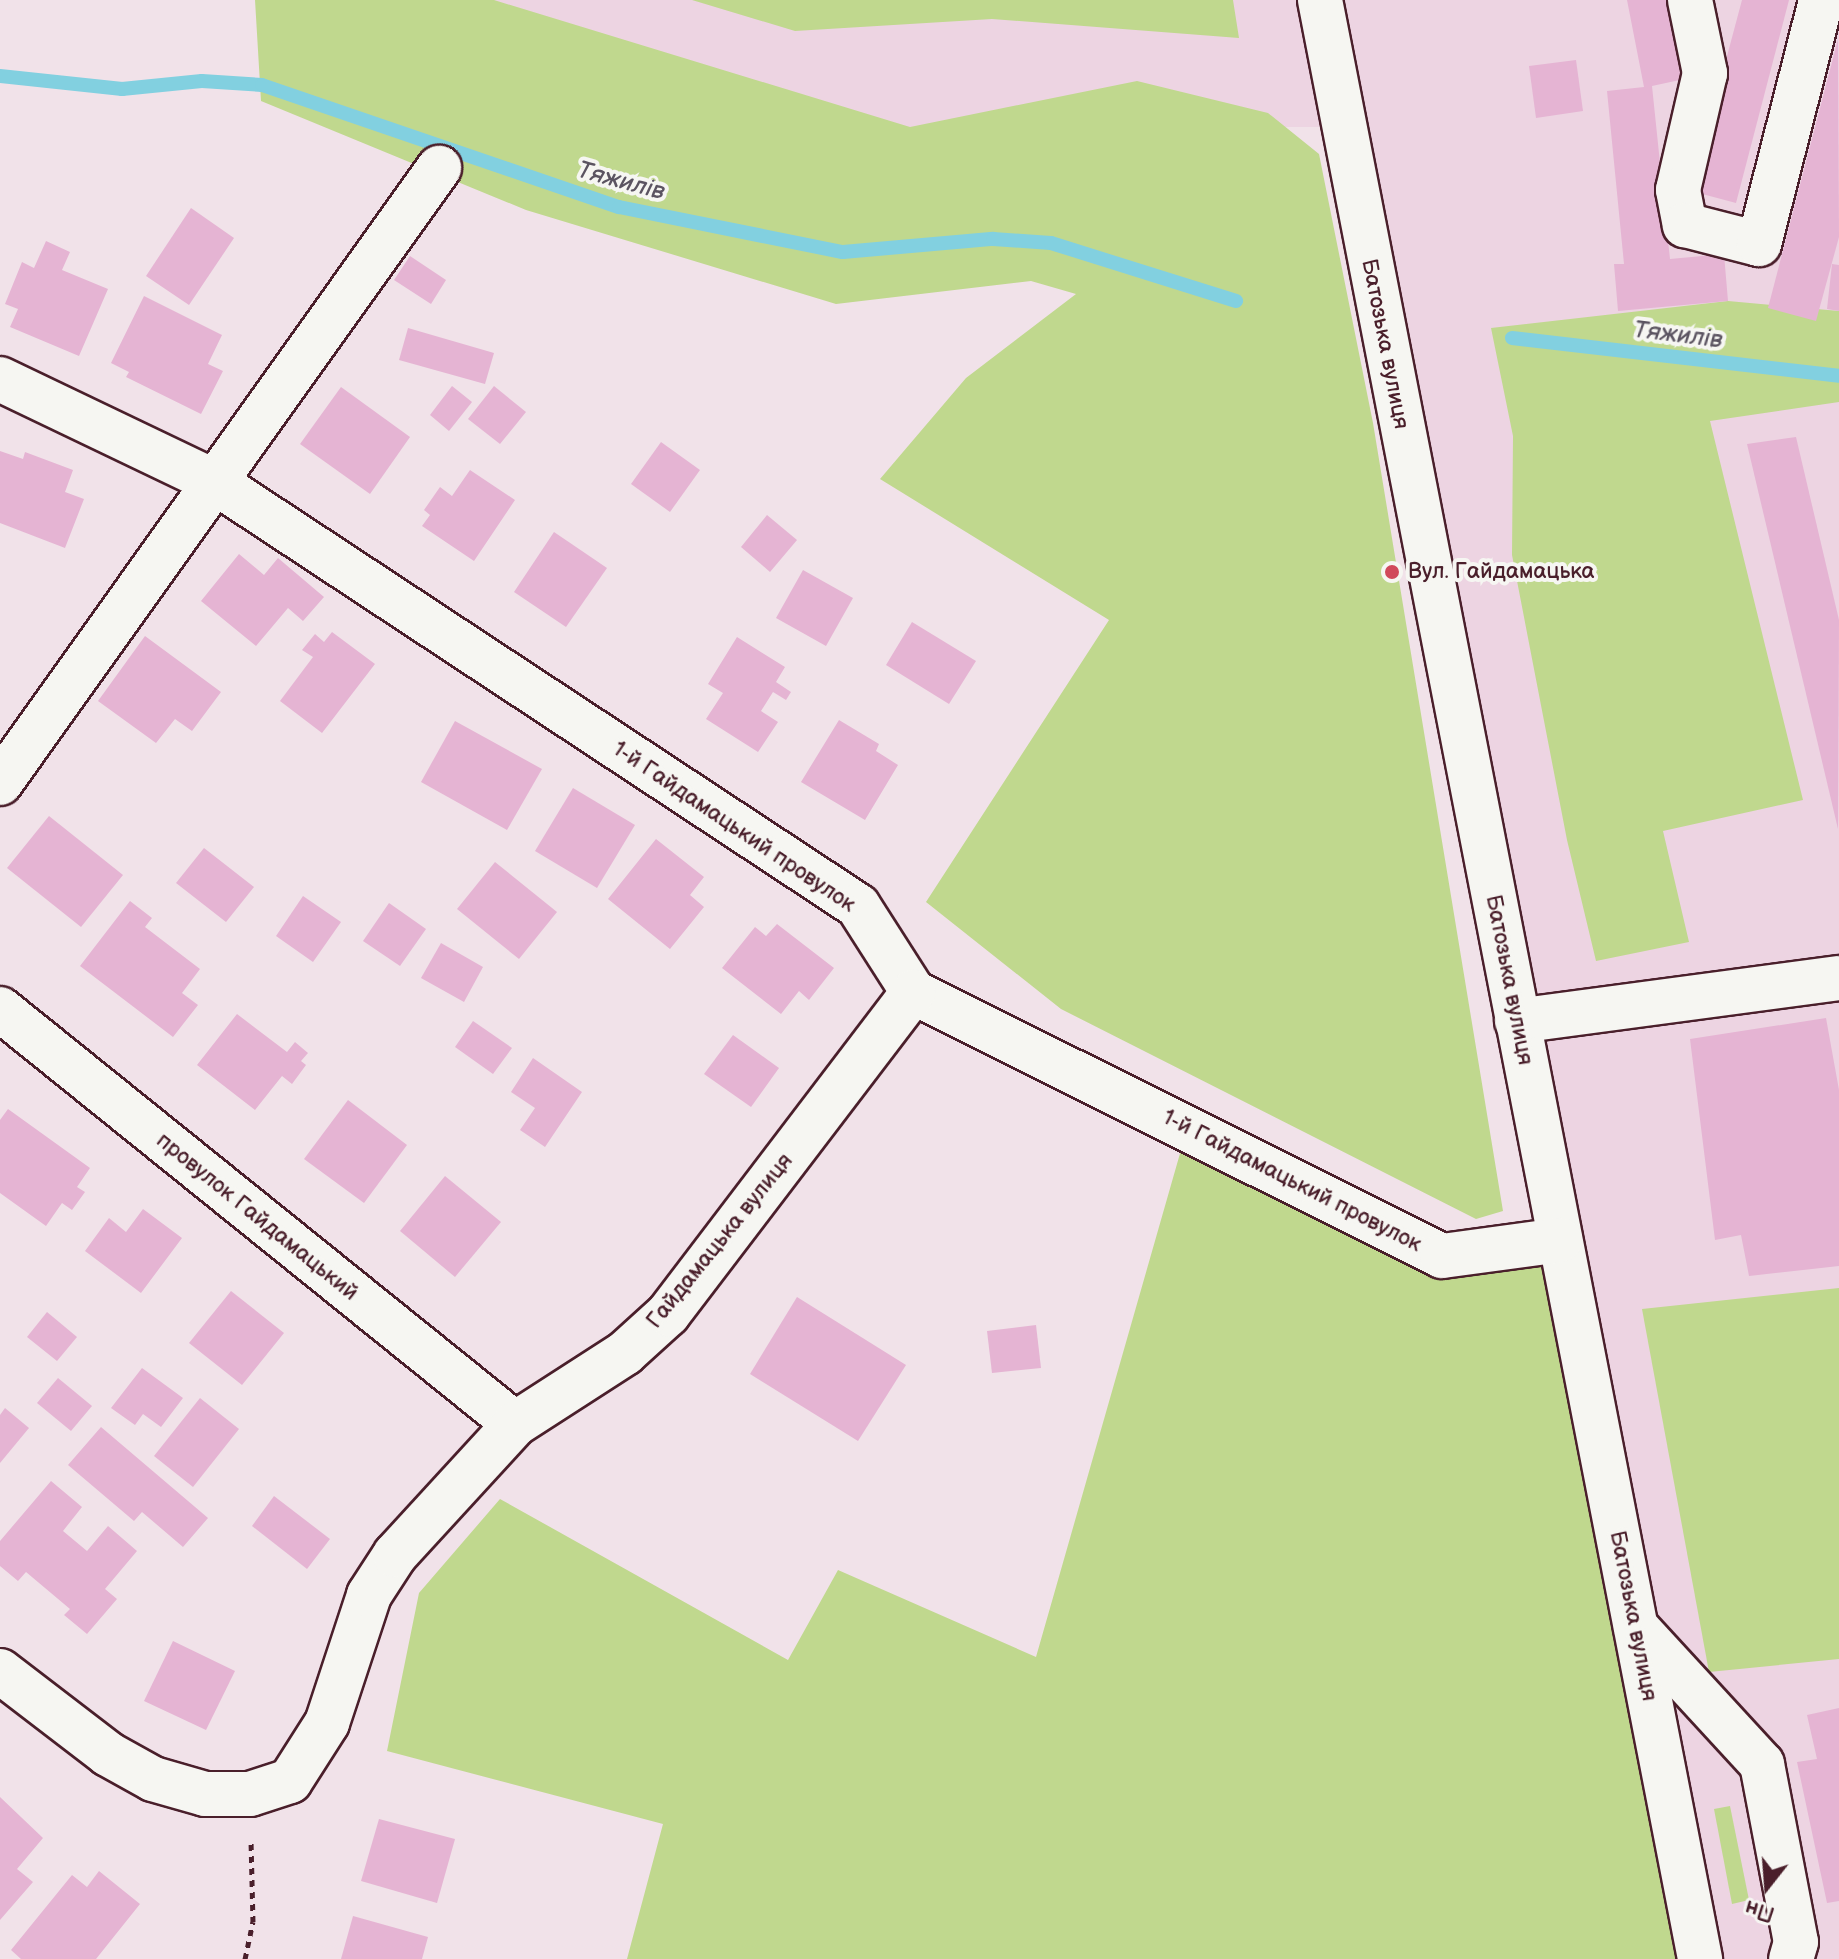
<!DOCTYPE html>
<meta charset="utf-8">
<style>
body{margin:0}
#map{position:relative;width:1839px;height:1959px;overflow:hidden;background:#f1e2e9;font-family:"Balsamiq Sans",sans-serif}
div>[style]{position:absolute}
.built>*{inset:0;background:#edd4e2}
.green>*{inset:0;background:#c0d88e}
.stream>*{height:14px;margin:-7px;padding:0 7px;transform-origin:7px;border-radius:7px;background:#82d0e0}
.building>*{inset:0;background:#e5b4d3}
.path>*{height:5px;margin-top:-2.5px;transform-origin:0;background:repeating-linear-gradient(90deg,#4a1f2b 0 6px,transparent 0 12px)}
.roads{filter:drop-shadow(2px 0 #4a1f2b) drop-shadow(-2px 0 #4a1f2b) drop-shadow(0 2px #4a1f2b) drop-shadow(0 -2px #4a1f2b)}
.minor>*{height:44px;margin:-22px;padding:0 22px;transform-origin:22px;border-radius:22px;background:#f6f6f2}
.dots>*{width:22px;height:22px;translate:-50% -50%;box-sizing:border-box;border:4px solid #f6f6f2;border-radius:50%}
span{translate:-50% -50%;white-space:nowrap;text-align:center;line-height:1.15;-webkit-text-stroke:8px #f6f6f2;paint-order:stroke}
.street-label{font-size:22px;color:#4a1f2b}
.poi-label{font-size:22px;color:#4a1f2b}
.left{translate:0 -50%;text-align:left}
.water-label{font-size:24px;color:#5b5461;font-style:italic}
.north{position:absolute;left:1727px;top:1847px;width:80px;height:80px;-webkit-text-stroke:6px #f6f6f2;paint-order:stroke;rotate:197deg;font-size:22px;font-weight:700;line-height:32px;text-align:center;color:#4a1f2b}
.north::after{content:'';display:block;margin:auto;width:28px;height:36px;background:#4a1f2b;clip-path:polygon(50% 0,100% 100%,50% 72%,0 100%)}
</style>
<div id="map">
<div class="built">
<div style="clip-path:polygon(440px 0,1839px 0,1839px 1959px,1700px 1959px,1338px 127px,887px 127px)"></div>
</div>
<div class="green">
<div style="clip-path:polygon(255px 0,494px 0,910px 127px,1137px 81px,1268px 113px,1319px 154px,1373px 423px,1503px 1211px,1476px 1219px,1061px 1009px,926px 902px,1109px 620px,880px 479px,966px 378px,1076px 294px,1031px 281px,836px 304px,526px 210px,261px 101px)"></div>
<div style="clip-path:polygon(692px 0,1233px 0,1239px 38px,992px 19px,795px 31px)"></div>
<div style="clip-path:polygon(1728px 301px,1839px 311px,1839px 402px,1710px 421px,1803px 800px,1663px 831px,1689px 942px,1596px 961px,1567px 840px,1512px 555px,1513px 436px,1491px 328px)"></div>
<div style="clip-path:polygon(1187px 1129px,1442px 1255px,1560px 1240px,1699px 1959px,627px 1959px,663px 1824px,387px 1751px,419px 1593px,500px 1499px,788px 1660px,838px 1570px,1036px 1657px)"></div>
<div style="clip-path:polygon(1839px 1288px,1839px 1659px,1709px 1672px,1642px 1309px)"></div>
<div style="clip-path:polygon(1730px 1806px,1749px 1900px,1732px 1904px,1714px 1809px)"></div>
</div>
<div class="stream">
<div style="left:0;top:76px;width:123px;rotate:6.1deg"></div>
<div style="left:122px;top:89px;width:80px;rotate:-5.7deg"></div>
<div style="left:202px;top:81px;width:60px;rotate:3.8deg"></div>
<div style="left:262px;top:85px;width:377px;rotate:18.9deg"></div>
<div style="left:619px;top:207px;width:228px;rotate:11.4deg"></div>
<div style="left:843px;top:252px;width:151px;rotate:-5deg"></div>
<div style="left:993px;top:239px;width:58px;rotate:3.9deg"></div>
<div style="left:1051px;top:243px;width:194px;rotate:17.4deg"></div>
<div style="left:1512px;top:338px;width:329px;rotate:6.6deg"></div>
</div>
<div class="building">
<div style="clip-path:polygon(1627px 0,1674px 0,1689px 78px,1652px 86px,1670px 259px,1724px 254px,1728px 301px,1618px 311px,1614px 264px,1624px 264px,1607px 91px,1644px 87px)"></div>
<div style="clip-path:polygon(1742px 0,1789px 0,1736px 203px,1691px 191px)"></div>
<div style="clip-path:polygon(1838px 39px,1839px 237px,1816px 321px,1768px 308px)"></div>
<div style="clip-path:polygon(1576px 60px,1583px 111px,1536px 118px,1529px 66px)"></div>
<div style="clip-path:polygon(191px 208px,234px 238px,189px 305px,146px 276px)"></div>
<div style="clip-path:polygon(46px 241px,70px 252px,62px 270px,108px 289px,79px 356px,10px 327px,18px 309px,5px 304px,22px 262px,34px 268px)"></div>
<div style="clip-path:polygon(410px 256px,446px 280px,431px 304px,394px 280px)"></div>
<div style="clip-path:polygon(1832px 264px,1839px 265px,1839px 311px,1827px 309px)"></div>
<div style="clip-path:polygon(144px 296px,222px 335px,208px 364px,223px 371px,201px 414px,126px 377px,129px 372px,111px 363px)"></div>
<div style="clip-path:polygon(408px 328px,494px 353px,485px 384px,399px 360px)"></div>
<div style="clip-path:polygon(452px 386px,472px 402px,449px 431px,430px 415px)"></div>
<div style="clip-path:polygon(494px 386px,526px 412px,500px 444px,468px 419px)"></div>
<div style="clip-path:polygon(341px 387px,410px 437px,370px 494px,300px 444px)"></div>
<div style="clip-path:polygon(1796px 437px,1839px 620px,1838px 829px,1747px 444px)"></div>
<div style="clip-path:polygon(661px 442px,700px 470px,670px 512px,631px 484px)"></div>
<div style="clip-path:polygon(0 451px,23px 459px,25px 452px,73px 470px,65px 492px,84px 499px,65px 548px,0 523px)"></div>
<div style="clip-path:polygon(470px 470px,515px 500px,474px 561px,422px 526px,430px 515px,424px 510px,440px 487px,452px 496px)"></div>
<div style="clip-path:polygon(767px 515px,797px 540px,770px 572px,741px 547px)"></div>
<div style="clip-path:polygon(554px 532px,607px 568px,566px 627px,514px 592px)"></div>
<div style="clip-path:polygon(239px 554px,264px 575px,278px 558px,324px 597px,303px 621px,288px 608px,256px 646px,201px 601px)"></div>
<div style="clip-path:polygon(803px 570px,853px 598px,826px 646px,776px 618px)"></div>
<div style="clip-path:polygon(912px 622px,976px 661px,949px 704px,886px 665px)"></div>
<div style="clip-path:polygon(332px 632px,375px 664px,322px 733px,280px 701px,313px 657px,302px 650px,315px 634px,324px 642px)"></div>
<div style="clip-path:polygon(145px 636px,221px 692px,192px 731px,175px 719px,156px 743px,98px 701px)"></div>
<div style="clip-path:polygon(737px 637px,785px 667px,776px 682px,791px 692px,786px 700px,773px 692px,761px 711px,778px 722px,758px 752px,706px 719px,723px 693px,708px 684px)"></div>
<div style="clip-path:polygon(839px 720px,879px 744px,876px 751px,898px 765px,865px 820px,801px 782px)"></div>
<div style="clip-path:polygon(455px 721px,542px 769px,507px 830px,421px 782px)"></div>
<div style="clip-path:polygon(573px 788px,635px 825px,597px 888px,535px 851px)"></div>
<div style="clip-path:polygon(49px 816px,123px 875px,81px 927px,7px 868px)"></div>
<div style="clip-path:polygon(656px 839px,704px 877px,690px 895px,704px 907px,670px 949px,608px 899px)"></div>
<div style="clip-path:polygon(204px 848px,254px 887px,226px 922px,176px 883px)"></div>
<div style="clip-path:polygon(495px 862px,557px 912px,519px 959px,457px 909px)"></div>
<div style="clip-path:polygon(303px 896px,341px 922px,313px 962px,276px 936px)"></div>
<div style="clip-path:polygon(130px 901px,152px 918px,145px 927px,200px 969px,182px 993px,198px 1005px,173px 1037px,80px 966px)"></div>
<div style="clip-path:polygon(389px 903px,426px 929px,400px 966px,363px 941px)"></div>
<div style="clip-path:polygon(777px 924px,834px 968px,809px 1000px,799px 991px,781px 1014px,722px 968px,755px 927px,766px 936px)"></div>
<div style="clip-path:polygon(441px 943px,483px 967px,464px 1002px,421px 978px)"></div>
<div style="clip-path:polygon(237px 1014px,287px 1052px,295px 1042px,308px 1053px,301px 1061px,306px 1065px,292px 1084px,282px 1076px,255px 1110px,197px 1065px)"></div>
<div style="clip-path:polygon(1826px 1018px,1839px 1090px,1839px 1266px,1749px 1276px,1741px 1235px,1715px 1240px,1690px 1039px)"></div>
<div style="clip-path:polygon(473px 1021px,512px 1048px,493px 1074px,455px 1047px)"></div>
<div style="clip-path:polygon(733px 1035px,779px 1068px,751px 1107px,704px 1074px)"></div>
<div style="clip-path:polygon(533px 1058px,582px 1092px,545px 1147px,520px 1130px,535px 1108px,511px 1092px)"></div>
<div style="clip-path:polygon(348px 1100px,407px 1145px,364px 1203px,304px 1159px)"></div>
<div style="clip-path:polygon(8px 1109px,90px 1168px,77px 1187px,85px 1192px,72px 1210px,62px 1203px,46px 1226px,0 1193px,0 1120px)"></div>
<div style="clip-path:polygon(445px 1176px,501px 1222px,455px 1277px,400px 1231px)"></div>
<div style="clip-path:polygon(143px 1209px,182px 1238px,141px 1293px,85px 1251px,109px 1218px,126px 1232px)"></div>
<div style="clip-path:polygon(231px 1291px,284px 1333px,242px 1385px,189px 1343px)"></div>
<div style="clip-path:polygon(797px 1297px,906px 1365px,858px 1441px,750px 1374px)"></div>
<div style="clip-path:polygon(47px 1312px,77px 1337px,57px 1361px,27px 1337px)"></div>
<div style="clip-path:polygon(1036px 1325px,1041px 1368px,992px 1373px,987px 1331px)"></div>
<div style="clip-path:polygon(142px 1368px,183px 1398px,161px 1427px,143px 1414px,135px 1425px,111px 1408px)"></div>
<div style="clip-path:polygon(58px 1378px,92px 1406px,71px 1431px,37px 1403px)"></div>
<div style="clip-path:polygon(200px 1398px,239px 1429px,193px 1487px,154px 1456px)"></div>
<div style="clip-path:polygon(5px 1408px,29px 1428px,0 1463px,0 1415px)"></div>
<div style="clip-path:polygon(101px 1427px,208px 1518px,183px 1547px,142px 1512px,134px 1521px,68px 1465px)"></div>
<div style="clip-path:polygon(51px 1481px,82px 1507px,63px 1531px,87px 1551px,108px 1526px,137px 1551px,105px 1589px,117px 1599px,87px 1634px,64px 1615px,70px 1609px,26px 1572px,18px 1581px,0 1566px,0 1541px)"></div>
<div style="clip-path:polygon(274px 1496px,330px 1539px,307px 1569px,252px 1526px)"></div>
<div style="clip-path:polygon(173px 1641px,235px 1671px,206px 1730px,144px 1701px)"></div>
<div style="clip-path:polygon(1839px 1708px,1839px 1901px,1827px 1903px,1797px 1762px,1817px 1759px,1807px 1715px)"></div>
<div style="clip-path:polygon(0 1797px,43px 1838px,17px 1869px,33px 1882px,0 1920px)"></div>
<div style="clip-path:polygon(379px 1819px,455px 1839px,437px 1903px,361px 1881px)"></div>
<div style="clip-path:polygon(99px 1871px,140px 1904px,96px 1959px,21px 1959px,11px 1950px,72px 1875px,87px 1887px)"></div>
<div style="clip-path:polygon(353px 1916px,428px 1937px,422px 1959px,341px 1959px)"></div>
</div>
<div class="path">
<div style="left:245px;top:1959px;width:38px;rotate:-78deg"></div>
<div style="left:253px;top:1922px;width:83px;rotate:-91.4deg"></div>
</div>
<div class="roads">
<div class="minor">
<div style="left:1320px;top:0;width:1996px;rotate:79.02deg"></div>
<div style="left:1690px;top:0;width:75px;rotate:78.4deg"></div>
<div style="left:1705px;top:73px;width:120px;rotate:103deg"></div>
<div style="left:1678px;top:190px;width:36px;rotate:79deg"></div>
<div style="left:1685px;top:225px;width:76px;rotate:14.4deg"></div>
<div style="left:1759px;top:244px;width:252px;rotate:-75.7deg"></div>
<div style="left:0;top:379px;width:238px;rotate:25.6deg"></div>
<div style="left:215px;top:482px;width:770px;rotate:33.4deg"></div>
<div style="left:858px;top:906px;width:102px;rotate:57.4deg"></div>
<div style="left:913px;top:992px;width:591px;rotate:26.52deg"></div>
<div style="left:1442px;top:1256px;width:119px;rotate:-7.7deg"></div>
<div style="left:0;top:783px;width:756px;rotate:-54.48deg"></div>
<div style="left:0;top:1009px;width:661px;rotate:38.86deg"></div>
<div style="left:1517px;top:1021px;width:325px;rotate:-7.6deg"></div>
<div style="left:1636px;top:1627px;width:186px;rotate:47.4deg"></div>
<div style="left:1762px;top:1764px;width:181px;rotate:79.2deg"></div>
<div style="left:1796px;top:1942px;width:18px;rotate:106deg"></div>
<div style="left:0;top:1671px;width:136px;rotate:37.5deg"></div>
<div style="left:108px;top:1754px;width:51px;rotate:29.1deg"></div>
<div style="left:153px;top:1779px;width:54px;rotate:16.1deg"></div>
<div style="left:205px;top:1794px;width:45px"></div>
<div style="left:250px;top:1794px;width:42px;rotate:-18deg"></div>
<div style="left:290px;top:1781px;width:69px;rotate:-57.5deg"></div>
<div style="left:327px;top:1723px;width:135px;rotate:-71.8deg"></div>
<div style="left:369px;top:1595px;width:48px;rotate:-57deg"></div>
<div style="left:395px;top:1555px;width:178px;rotate:-47.5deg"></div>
<div style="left:515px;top:1424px;width:131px;rotate:-32.8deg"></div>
<div style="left:625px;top:1353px;width:58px;rotate:-42.2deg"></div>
<div style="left:668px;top:1314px;width:405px;rotate:-52.7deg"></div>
</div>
</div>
<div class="dots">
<div style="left:1392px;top:572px;background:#d1495b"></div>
</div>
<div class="street-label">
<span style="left:1385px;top:344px;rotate:79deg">Батозька вулиця</span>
<span style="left:734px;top:827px;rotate:34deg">1-й Гайдамацький провулок</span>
<span style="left:1509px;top:980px;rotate:79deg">Батозька вулиця</span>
<span style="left:1292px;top:1181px;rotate:27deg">1-й Гайдамацький провулок</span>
<span style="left:257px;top:1217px;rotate:39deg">провулок Гайдамацький</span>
<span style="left:720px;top:1241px;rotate:-51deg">Гайдамацька вулиця</span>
<span style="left:1633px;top:1616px;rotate:79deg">Батозька вулиця</span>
</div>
<div class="poi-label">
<span class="left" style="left:1408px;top:572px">Вул. Гайдамацька</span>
</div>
<div class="water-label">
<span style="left:621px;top:181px;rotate:15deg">Тяжилів</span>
<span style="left:1678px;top:335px;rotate:7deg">Тяжилів</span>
</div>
<div class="north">Пн</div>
</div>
